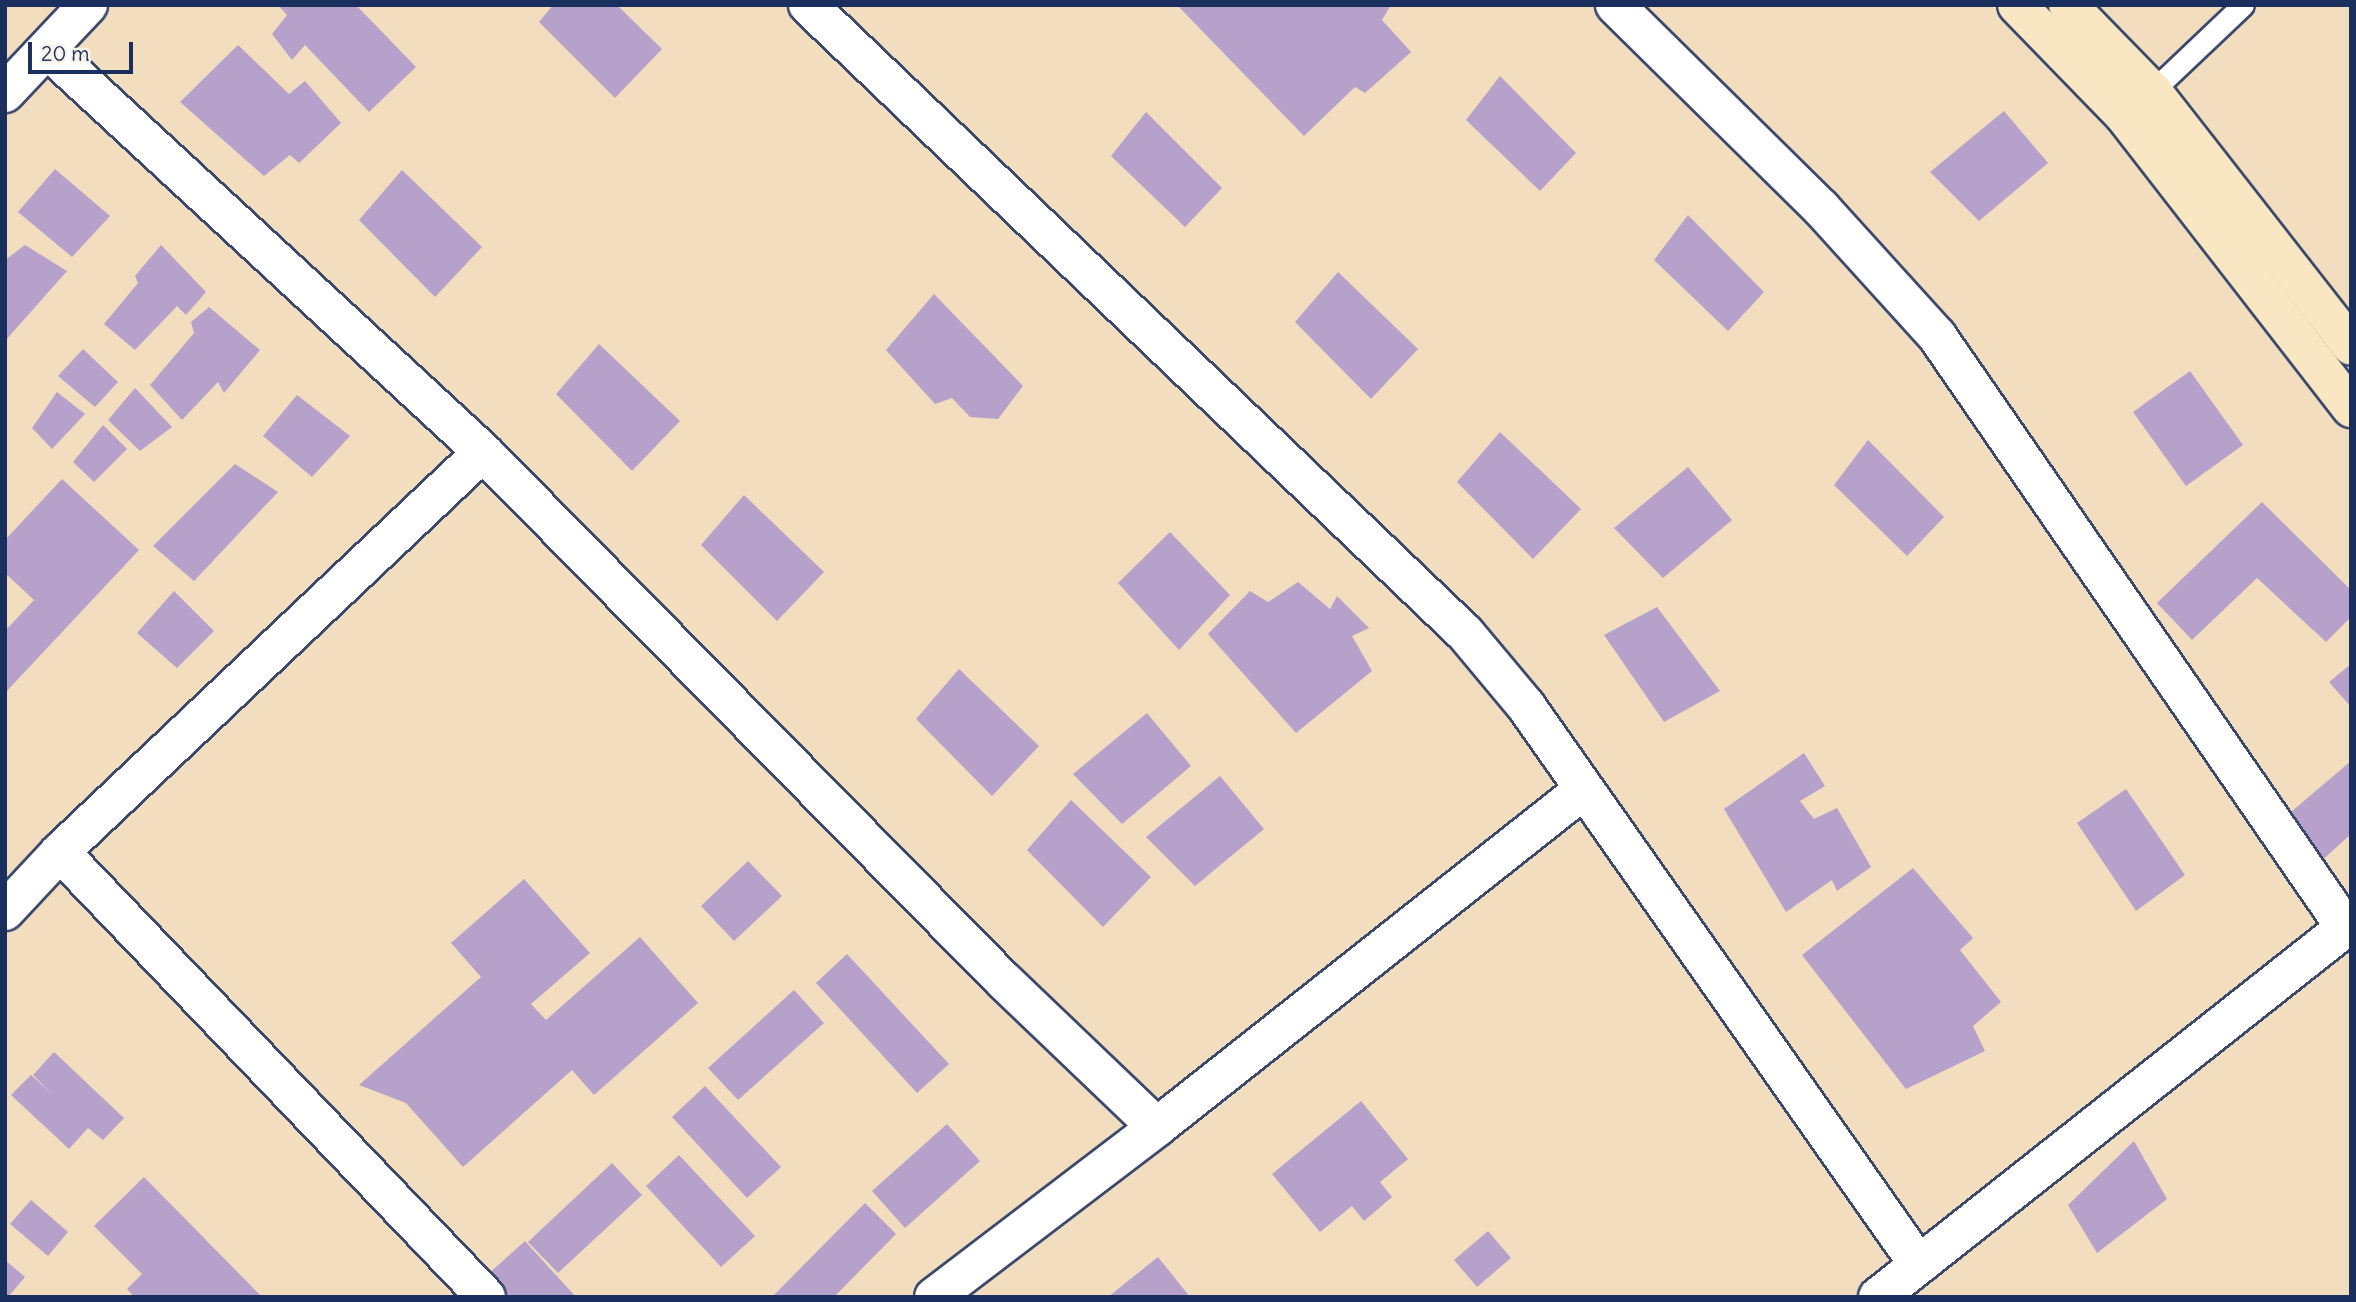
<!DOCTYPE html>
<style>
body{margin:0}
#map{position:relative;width:2356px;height:1302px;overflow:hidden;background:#f3ddbf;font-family:Delius,sans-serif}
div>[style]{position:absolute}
.building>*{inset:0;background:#b7a1cb}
.roads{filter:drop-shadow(2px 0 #3b496d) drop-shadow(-2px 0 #3b496d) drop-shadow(0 2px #3b496d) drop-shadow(0 -2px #3b496d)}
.service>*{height:21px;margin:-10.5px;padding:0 10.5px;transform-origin:10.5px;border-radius:10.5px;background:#fff}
.minor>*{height:38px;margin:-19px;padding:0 19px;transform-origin:19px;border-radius:19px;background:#fff}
.secondary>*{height:38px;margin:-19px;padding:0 19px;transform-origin:19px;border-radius:19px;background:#f9e7c3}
span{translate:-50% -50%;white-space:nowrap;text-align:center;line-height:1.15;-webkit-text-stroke:7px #f7f3e8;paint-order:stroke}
.frame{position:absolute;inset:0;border:7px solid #1b2f5e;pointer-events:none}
.scale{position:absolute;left:28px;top:42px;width:105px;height:32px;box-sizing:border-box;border:4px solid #1b2f5e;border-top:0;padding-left:9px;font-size:21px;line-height:24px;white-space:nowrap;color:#1b2f5e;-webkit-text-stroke:5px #f7f3e8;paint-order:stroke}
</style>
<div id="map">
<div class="building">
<div style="clip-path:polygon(278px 5px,356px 5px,416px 67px,369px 112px,305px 45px,292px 60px,272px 34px,287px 15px)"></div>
<div style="clip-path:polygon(553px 5px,617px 5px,662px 49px,615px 98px,539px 22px)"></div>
<div style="clip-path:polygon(1177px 5px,1391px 5px,1382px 20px,1411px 52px,1365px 93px,1355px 87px,1304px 136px)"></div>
<div style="clip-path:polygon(238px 45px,289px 94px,305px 81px,341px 123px,299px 163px,290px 155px,264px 176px,180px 102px)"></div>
<div style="clip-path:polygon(1500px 76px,1576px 153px,1540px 191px,1466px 120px)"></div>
<div style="clip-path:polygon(2004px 111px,2048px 163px,1979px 221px,1930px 172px)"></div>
<div style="clip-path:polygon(1146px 112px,1222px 188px,1185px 227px,1111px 156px)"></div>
<div style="clip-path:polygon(55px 169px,110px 216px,72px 257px,18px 212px)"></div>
<div style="clip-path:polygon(402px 170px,482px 247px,435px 297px,359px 220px)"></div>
<div style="clip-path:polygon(1688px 215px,1764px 292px,1728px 331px,1654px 260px)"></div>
<div style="clip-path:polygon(25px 245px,67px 271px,5px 341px,5px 260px)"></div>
<div style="clip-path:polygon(161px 245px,206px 292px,186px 315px,177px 306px,135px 350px,104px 324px,138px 283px,135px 276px)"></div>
<div style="clip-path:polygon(1338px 272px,1418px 349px,1371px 399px,1295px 322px)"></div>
<div style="clip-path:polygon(934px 294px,1023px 386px,998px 419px,970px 417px,952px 398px,935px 404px,886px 350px)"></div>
<div style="clip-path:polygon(209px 307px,260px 350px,224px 393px,218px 382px,182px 420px,150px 385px,194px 333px,191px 322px)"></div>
<div style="clip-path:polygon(599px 344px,680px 421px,632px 471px,556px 394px)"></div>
<div style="clip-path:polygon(83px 349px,118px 382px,95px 407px,58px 376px)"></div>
<div style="clip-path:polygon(2190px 371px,2243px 445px,2186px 486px,2133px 412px)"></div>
<div style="clip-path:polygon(135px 388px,172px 427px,140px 451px,108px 420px)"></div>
<div style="clip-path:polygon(57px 392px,85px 414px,52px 449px,32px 428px)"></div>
<div style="clip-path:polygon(297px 395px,350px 436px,312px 477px,263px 436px)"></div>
<div style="clip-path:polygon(103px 425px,127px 449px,94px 482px,73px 462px)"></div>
<div style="clip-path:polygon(1500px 432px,1581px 509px,1533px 559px,1457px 482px)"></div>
<div style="clip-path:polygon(1868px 440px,1944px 517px,1907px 556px,1834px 485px)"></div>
<div style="clip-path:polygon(235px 464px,278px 492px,194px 581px,153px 546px)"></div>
<div style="clip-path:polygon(1688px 467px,1732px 520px,1663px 578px,1614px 528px)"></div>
<div style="clip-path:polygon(62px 479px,139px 550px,5px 693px,5px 631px,34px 600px,5px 573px,5px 540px)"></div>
<div style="clip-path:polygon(744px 495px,824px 572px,777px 621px,701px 545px)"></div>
<div style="clip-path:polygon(2262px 502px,2351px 590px,2351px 617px,2326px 642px,2257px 578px,2192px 640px,2157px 603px)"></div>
<div style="clip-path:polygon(1170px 532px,1230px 595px,1179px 650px,1118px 583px)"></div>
<div style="clip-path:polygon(1298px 582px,1330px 609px,1337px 596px,1369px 628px,1352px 636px,1372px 671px,1296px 733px,1208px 634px,1250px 591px,1268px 602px)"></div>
<div style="clip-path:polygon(174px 591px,214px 631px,177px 668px,137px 633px)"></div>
<div style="clip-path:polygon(1657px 607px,1720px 691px,1664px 722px,1604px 635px)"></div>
<div style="clip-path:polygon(2351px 664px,2351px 707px,2329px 682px)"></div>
<div style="clip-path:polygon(959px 669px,1039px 746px,992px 796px,916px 719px)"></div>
<div style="clip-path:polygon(1147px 713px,1191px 766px,1122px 824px,1073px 774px)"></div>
<div style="clip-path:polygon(1804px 753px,1825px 786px,1800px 801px,1814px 819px,1837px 808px,1871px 867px,1837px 891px,1832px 880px,1786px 912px,1724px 809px)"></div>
<div style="clip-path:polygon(2351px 761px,2351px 834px,2318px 864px,2285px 817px)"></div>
<div style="clip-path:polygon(1220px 776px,1264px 829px,1195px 886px,1146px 837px)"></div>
<div style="clip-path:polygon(2126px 789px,2185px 875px,2136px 911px,2077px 823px)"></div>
<div style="clip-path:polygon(1071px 800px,1151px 877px,1103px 927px,1027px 850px)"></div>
<div style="clip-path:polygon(748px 861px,782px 896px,734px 941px,701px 906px)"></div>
<div style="clip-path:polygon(1913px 868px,1973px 938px,1960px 950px,2001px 1002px,1973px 1026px,1985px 1051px,1906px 1089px,1802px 955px)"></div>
<div style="clip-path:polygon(524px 879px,590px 953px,531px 1004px,546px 1020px,640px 937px,698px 1003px,594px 1095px,572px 1070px,463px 1167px,406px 1103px,359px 1085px,481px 977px,451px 943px)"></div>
<div style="clip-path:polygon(847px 954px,949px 1064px,917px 1093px,816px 983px)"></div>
<div style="clip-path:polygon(794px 990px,824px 1023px,738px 1100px,708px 1068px)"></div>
<div style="clip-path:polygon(54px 1052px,124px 1118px,103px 1140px,88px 1128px,69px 1149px,11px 1095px,31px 1075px,51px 1093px,33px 1075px)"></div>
<div style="clip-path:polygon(705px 1086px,781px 1167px,747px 1198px,672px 1117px)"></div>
<div style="clip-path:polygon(1361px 1101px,1408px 1159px,1380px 1182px,1392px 1197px,1364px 1221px,1352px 1206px,1320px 1232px,1272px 1174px)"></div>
<div style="clip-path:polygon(947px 1124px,980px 1161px,905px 1228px,872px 1191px)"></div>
<div style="clip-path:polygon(2134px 1141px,2167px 1199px,2097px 1253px,2068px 1205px)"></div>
<div style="clip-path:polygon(679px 1155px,755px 1236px,721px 1267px,646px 1186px)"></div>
<div style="clip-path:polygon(612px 1163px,642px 1195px,558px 1273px,528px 1242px)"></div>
<div style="clip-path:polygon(144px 1177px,262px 1297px,134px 1297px,127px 1289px,142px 1274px,94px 1226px)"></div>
<div style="clip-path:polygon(31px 1200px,68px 1232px,48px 1256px,10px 1224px)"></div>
<div style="clip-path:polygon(865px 1203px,896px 1234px,834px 1297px,772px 1297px)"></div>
<div style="clip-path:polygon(1488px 1231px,1511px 1258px,1477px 1287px,1454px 1260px)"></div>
<div style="clip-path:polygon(525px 1241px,576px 1297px,506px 1297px,486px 1276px)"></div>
<div style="clip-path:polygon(1158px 1257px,1190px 1297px,1108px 1297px)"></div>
<div style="clip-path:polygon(5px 1260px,25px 1277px,8px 1297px,5px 1297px)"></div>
</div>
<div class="roads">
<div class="service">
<div style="left:2147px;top:96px;width:132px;rotate:-43.5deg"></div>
</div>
<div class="minor">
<div style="left:808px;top:5px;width:909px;rotate:43.71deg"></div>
<div style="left:1465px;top:633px;width:95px;rotate:50.1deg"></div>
<div style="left:1526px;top:706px;width:683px;rotate:54.89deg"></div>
<div style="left:1615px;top:5px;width:289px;rotate:44.6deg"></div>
<div style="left:1821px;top:208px;width:173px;rotate:47.8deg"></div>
<div style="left:1937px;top:336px;width:718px;rotate:55.38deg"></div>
<div style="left:47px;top:49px;width:594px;rotate:42.75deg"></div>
<div style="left:483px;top:452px;width:741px;rotate:45.44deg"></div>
<div style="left:1003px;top:980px;width:213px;rotate:43.7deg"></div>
<div style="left:5px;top:93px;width:121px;rotate:-46.7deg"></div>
<div style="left:60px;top:852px;width:616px;rotate:46.25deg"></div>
<div style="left:5px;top:911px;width:81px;rotate:-47deg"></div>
<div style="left:60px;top:852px;width:582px;rotate:-43.4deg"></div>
<div style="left:934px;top:1297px;width:280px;rotate:-37.3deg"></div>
<div style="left:1157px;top:1127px;width:542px;rotate:-38.33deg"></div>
<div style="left:1878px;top:1297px;width:603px;rotate:-38.33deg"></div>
</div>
<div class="secondary">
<div style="left:2017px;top:5px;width:153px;rotate:45.8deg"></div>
<div style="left:2124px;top:115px;width:371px;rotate:52.2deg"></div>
<div style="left:2068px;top:5px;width:120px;rotate:45.7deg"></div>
<div style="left:2152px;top:91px;width:323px;rotate:52deg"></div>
</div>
</div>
<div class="frame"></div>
<div class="scale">20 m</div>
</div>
